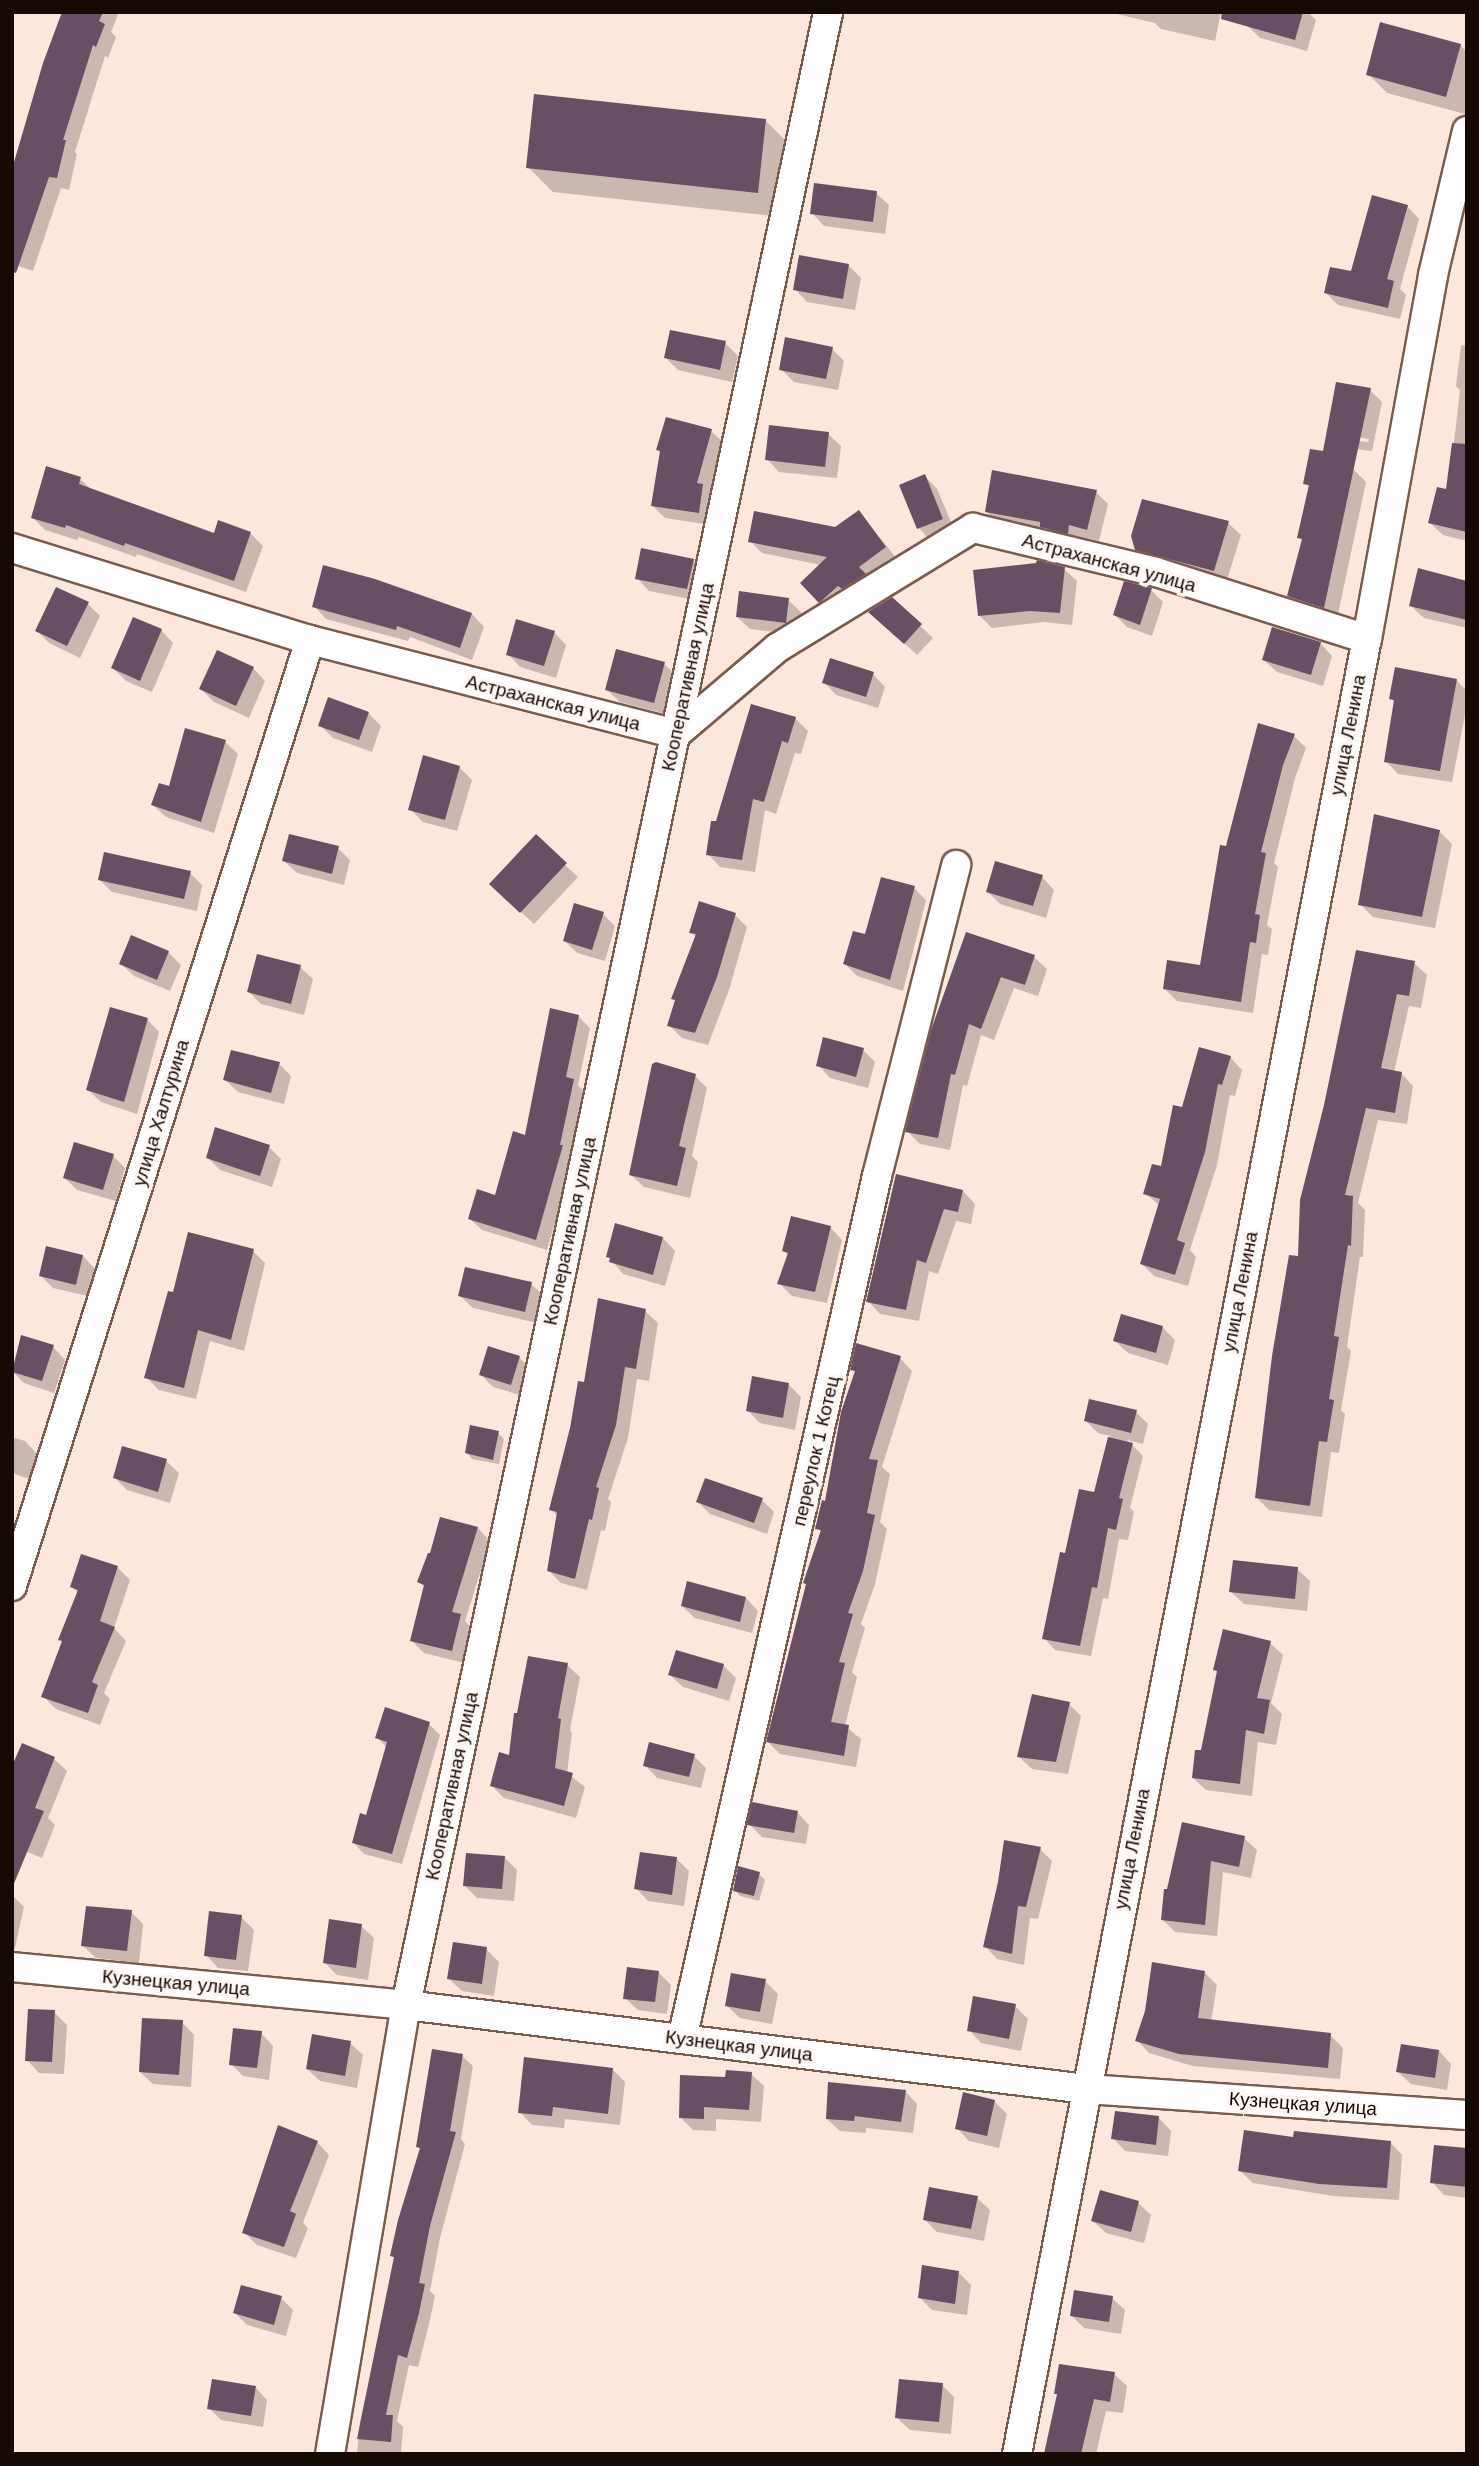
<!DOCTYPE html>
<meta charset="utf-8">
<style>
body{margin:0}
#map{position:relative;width:1479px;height:2466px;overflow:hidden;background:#fde6dc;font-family:Arial,sans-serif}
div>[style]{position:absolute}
.shadow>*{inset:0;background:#0003}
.building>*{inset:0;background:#694f64}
.roads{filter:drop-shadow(2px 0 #7a5b4d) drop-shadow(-2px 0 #7a5b4d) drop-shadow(0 2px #7a5b4d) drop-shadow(0 -2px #7a5b4d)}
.minor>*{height:28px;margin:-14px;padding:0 14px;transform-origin:14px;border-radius:14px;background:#fff}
span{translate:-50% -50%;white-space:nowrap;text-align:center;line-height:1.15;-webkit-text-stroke:7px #fff7f4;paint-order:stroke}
.street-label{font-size:19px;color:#160a05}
.frame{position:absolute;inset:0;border:14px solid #160a05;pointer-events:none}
</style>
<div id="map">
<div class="shadow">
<div style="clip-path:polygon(65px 12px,119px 12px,111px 32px,116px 37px,108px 58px,105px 56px,75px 152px,77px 154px,69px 190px,61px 188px,33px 271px,13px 264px,12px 177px,44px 63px)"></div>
<div style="clip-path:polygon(1108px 12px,1221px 12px,1215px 41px,1161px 29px,1155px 23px)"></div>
<div style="clip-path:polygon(1252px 12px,1308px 12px,1316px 20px,1307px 51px,1260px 38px,1248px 26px)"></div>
<div style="clip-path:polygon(1460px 45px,1467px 52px,1465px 114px,1387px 93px,1368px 74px)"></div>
<div style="clip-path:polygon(765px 120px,791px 146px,783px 217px,553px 192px,528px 167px)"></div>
<div style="clip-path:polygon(876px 193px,889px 205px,885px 234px,824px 226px,812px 213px)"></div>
<div style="clip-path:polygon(1407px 206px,1419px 219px,1400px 289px,1406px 295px,1400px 319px,1338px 305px,1326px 293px,1352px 274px)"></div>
<div style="clip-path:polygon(848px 265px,861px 278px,855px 310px,807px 302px,795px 289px)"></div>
<div style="clip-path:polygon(725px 343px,738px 356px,732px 382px,678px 370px,666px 358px)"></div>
<div style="clip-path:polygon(1461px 345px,1467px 346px,1467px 462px,1453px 450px,1460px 390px,1456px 386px)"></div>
<div style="clip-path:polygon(832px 349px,844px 361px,838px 390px,794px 382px,781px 369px)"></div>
<div style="clip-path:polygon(evenodd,1337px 384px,1370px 390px,1382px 402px,1372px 451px,1340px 447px,1328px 435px,1337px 384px,1340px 435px,1369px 439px,1368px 442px,1340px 439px,1340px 435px)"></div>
<div style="clip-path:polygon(711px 431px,724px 443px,710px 493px,715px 498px,711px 525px,665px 518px,652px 505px,661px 453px,658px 450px)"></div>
<div style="clip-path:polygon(828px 434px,841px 446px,837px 478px,779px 472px,767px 459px)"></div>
<div style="clip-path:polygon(1340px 456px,1366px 482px,1337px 619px,1301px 608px,1288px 595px,1303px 541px,1299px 537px,1310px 488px,1305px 483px)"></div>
<div style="clip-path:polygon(925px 476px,937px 489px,955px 531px,931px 541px,919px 528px)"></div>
<div style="clip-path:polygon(80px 479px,92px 490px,215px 535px,219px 523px,251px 534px,263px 546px,246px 592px,137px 554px,136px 557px,79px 537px,77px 540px,45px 530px,32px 517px)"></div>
<div style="clip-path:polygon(1096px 492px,1108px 504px,1099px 541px,1081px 537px,1080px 545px,1000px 524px,987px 512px)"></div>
<div style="clip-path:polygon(1467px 496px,1467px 541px,1443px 535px,1430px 523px)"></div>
<div style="clip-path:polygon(1144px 501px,1228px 523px,1241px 535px,1226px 583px,1149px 562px,1133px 545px)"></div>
<div style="clip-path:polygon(859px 512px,898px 560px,833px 614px,802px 583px,821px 565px,762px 553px,750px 541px,836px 529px)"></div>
<div style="clip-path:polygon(693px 560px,705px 573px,700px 601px,649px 591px,637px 578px)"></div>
<div style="clip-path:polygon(1064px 569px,1077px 581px,1072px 625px,1044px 622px,992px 628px,980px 616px)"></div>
<div style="clip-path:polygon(1467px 582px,1467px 628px,1424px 618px,1411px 606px)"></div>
<div style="clip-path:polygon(1151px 590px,1163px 602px,1152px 636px,1127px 627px,1115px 615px)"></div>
<div style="clip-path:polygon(408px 591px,472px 614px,484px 627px,472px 660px,410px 637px,408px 641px,326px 619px,314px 606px)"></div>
<div style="clip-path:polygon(892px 599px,933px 638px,917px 655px,883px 624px)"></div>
<div style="clip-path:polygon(788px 600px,801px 612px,798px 635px,750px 629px,737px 617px)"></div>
<div style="clip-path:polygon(88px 604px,100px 616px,80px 658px,49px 643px,37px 631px)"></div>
<div style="clip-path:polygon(161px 630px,173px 643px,152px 692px,126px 681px,113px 668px)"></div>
<div style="clip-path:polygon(554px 632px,566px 645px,556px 678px,520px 667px,508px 654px)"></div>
<div style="clip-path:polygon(1320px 643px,1332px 656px,1323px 686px,1277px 672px,1264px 660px)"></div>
<div style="clip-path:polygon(664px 664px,677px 676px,666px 714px,620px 702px,607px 690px)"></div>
<div style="clip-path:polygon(253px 668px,265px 681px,249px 718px,214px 702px,201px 689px)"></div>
<div style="clip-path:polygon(873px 674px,885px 687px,878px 708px,836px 695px,824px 682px)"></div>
<div style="clip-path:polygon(1457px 681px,1467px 691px,1467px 705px,1452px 782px,1398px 774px,1386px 761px,1395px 703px,1391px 698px)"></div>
<div style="clip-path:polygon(368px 713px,381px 726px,372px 752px,333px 738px,320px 725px)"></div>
<div style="clip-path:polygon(795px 718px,808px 731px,801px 754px,795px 753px,776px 814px,765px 810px,755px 872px,720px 867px,708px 854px,717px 823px)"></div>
<div style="clip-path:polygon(1294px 736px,1306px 748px,1295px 778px,1274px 863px,1278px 867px,1267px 925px,1272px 929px,1268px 955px,1262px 954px,1253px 1013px,1177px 1001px,1165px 989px,1202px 967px,1227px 848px)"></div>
<div style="clip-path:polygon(225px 742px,238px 754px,214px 833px,166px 817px,153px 805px)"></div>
<div style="clip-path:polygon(459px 767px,472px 780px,457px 831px,423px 822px,410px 809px)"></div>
<div style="clip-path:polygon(1439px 831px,1452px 844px,1435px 928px,1373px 917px,1360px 904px)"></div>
<div style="clip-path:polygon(338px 848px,350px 860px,344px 885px,297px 873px,284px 861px)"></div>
<div style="clip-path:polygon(565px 865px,578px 877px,534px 924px,504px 896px)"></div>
<div style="clip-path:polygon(190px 873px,202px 885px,197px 911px,112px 892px,100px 880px)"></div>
<div style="clip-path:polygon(1042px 877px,1054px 890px,1046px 918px,1000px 904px,988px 892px)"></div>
<div style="clip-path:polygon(914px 888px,926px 900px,903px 991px,857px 976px,845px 964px)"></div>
<div style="clip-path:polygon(603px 914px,615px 926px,605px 961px,577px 953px,565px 941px)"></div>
<div style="clip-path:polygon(735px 915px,747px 927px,729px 990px,708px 1045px,682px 1038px,669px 1025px,677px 1002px,673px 998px,696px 937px,691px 932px)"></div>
<div style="clip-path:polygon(967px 934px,1034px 957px,1047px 969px,1038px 996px,1014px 988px,994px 1040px,981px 1035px,967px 1086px,963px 1085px,950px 1150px,920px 1144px,907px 1131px)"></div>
<div style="clip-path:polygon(168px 952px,181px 965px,170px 991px,134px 976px,121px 964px)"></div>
<div style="clip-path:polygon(1414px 963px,1427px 975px,1421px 1008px,1409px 1006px,1394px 1072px,1401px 1073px,1413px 1086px,1407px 1124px,1378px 1120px,1358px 1203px,1365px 1210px,1363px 1257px,1360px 1257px,1347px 1347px,1351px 1351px,1341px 1410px,1345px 1414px,1339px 1453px,1331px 1452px,1322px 1517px,1269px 1510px,1256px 1497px,1326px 1105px)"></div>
<div style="clip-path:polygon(300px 967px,313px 979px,304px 1015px,261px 1004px,249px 992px)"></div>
<div style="clip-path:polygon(578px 1016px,590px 1028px,578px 1085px,584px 1092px,571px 1156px,574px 1158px,547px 1250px,482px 1230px,470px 1219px,497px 1197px)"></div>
<div style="clip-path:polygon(147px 1019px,159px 1032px,137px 1114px,101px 1102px,88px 1090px)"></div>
<div style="clip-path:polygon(863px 1050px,875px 1062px,868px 1088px,830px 1078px,818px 1065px)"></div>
<div style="clip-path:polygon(1230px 1057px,1242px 1070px,1235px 1096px,1230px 1095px,1217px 1165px,1190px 1250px,1196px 1257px,1188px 1286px,1154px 1276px,1142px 1264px,1160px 1206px,1145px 1193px,1162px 1169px,1184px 1109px)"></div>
<div style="clip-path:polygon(279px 1064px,291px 1076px,284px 1104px,238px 1092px,225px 1080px)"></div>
<div style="clip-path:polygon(695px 1076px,707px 1088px,692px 1156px,698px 1162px,690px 1198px,644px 1187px,631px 1175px)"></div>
<div style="clip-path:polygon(269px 1147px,281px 1159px,272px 1187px,220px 1170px,208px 1158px)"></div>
<div style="clip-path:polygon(113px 1156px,125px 1168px,116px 1201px,77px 1190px,65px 1178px)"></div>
<div style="clip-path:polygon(897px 1176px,963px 1191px,975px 1204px,971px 1224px,956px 1221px,938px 1274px,929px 1271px,919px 1321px,880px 1314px,868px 1301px)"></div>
<div style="clip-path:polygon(830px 1227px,842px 1240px,827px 1303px,792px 1296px,779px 1283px,789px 1256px,784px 1251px)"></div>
<div style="clip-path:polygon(663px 1238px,675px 1251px,665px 1286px,623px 1274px,608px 1256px)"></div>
<div style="clip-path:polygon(253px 1251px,265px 1263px,244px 1351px,210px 1341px,196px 1399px,159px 1390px,146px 1377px)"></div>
<div style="clip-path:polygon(83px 1256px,95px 1269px,88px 1296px,53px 1288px,41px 1276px)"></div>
<div style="clip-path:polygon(531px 1284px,544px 1296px,537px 1323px,473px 1308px,460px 1296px)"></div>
<div style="clip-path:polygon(645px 1311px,658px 1323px,649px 1381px,637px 1379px,628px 1438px,608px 1499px,611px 1502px,605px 1531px,601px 1530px,587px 1590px,561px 1583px,549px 1571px,558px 1516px,551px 1510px,585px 1384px)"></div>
<div style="clip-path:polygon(1162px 1327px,1175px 1340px,1168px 1365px,1128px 1353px,1115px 1341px)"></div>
<div style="clip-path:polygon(22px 1337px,53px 1347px,65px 1360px,54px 1393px,24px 1383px,12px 1371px)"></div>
<div style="clip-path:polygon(519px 1357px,531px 1370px,523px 1396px,493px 1387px,481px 1375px)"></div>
<div style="clip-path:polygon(900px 1358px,912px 1371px,882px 1467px,890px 1474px,880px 1522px,887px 1529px,875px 1584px,861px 1624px,865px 1628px,852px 1672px,857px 1677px,845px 1726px,861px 1739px,856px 1767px,780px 1754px,768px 1742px,822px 1533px,817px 1528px,826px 1503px,856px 1373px,852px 1369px)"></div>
<div style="clip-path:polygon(788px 1384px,801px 1397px,795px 1430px,760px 1423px,748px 1411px)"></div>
<div style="clip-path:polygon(1136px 1412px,1148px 1424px,1143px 1444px,1127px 1440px,1143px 1456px,1130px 1508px,1134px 1512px,1128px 1540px,1119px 1539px,1108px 1599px,1103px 1598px,1091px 1656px,1055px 1650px,1044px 1638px,1066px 1555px,1095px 1494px,1110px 1436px,1098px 1433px,1086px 1421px)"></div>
<div style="clip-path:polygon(498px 1433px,504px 1439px,499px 1464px,472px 1459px,467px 1453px)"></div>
<div style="clip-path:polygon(12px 1437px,25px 1441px,37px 1454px,29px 1479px,12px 1473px)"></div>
<div style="clip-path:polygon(166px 1461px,179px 1473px,170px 1503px,127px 1490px,115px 1478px)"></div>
<div style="clip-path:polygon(762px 1500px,774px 1512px,767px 1534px,710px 1514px,698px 1502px)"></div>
<div style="clip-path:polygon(478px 1528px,490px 1541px,465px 1621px,472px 1628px,464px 1663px,424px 1653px,412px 1641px,425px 1587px,419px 1582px)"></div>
<div style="clip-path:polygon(117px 1567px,130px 1580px,114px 1628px,126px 1641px,104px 1693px,110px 1699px,100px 1725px,56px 1709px,43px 1696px,63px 1643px,60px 1639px,79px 1594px,72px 1587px)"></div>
<div style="clip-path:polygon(1297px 1569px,1310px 1581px,1307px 1611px,1244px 1604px,1231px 1592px)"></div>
<div style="clip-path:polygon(746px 1598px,758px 1611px,752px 1633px,695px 1618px,682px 1606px)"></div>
<div style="clip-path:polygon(1270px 1643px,1283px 1655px,1271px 1703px,1282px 1714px,1276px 1745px,1258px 1742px,1252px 1796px,1206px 1790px,1193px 1778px,1203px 1752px)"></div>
<div style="clip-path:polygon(567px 1665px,580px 1677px,570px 1730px,572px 1733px,567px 1773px,585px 1787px,576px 1818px,504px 1798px,492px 1786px)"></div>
<div style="clip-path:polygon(723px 1665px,736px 1678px,729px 1701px,683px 1687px,670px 1675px)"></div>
<div style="clip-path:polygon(1069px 1704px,1081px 1716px,1068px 1774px,1032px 1769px,1019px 1757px)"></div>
<div style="clip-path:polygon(429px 1724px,440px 1735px,402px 1864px,364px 1854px,354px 1843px,368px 1817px,387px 1748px,377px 1737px)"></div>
<div style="clip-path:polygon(23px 1746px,54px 1759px,67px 1771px,48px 1818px,55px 1825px,42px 1858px,12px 1846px,12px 1771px)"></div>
<div style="clip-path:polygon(694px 1756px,706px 1768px,701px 1788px,657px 1778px,645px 1765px)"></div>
<div style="clip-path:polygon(797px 1812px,809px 1825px,806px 1844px,762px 1837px,749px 1824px)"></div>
<div style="clip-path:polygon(1183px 1825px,1244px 1838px,1257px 1850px,1251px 1878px,1223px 1872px,1217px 1936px,1175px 1932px,1163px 1920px)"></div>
<div style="clip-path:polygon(1040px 1849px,1052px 1861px,1038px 1919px,1030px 1918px,1024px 1965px,997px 1959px,985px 1946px)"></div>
<div style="clip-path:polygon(504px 1857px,517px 1870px,514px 1901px,477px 1898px,465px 1886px)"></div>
<div style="clip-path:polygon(676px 1858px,689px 1871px,684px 1906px,648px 1901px,636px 1888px)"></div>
<div style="clip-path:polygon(759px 1874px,765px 1880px,759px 1901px,740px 1896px,735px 1890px)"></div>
<div style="clip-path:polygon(12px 1895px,24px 1907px,15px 1948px,12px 1947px)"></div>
<div style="clip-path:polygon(131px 1912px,143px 1924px,139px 1963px,96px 1958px,83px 1946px)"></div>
<div style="clip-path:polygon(241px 1917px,254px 1930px,248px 1971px,218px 1968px,206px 1955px)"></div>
<div style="clip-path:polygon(361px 1926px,374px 1938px,368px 1980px,337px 1975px,325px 1963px)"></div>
<div style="clip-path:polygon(486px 1949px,499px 1962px,494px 1996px,462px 1991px,449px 1979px)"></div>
<div style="clip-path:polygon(658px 1972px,671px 1985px,667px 2014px,638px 2010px,625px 1998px)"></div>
<div style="clip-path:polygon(1205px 1973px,1217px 1985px,1211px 2021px,1330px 2035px,1343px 2048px,1340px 2079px,1193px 2066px,1149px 2053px,1137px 2040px)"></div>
<div style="clip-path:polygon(765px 1981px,778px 1994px,772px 2024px,740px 2018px,727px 2006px)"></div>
<div style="clip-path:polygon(1015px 2006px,1028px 2019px,1021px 2051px,981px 2043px,969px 2030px)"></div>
<div style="clip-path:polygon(54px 2012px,67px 2025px,64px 2074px,39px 2073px,27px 2060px)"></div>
<div style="clip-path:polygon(182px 2022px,194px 2035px,191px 2087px,153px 2084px,140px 2072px)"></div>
<div style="clip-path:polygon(261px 2033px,273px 2046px,269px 2080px,243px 2076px,231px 2064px)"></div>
<div style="clip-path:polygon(350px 2043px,363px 2055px,357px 2088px,320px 2081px,307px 2069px)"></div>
<div style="clip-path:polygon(1439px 2051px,1451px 2064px,1447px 2090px,1411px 2084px,1398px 2072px)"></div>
<div style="clip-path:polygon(462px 2056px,473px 2066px,461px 2139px,465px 2144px,440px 2238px,430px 2291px,435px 2296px,429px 2324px,418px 2367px,409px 2365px,397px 2421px,403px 2427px,401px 2454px,357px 2454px,360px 2422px,396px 2259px,392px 2255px,421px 2150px,418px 2147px)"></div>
<div style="clip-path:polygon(613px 2070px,625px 2082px,620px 2125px,565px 2119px,564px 2128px,532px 2125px,520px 2112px)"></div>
<div style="clip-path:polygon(751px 2074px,764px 2086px,761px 2122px,716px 2119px,716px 2131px,693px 2130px,681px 2118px,727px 2079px)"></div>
<div style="clip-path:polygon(905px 2091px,917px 2104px,913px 2133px,866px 2128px,866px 2133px,840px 2131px,827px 2119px)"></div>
<div style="clip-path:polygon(994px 2101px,1007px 2114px,999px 2148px,969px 2141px,957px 2128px)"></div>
<div style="clip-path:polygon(1159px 2118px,1171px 2131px,1168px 2156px,1125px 2151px,1113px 2138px)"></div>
<div style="clip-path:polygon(279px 2127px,317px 2142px,329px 2155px,303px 2223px,308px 2228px,296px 2258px,257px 2245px,244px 2232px)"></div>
<div style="clip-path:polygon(1390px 2142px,1402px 2155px,1399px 2200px,1333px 2196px,1253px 2183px,1240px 2171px)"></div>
<div style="clip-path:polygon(1467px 2151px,1467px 2198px,1444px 2195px,1432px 2182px)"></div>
<div style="clip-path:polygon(977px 2198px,990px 2210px,984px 2241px,937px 2232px,924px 2219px)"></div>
<div style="clip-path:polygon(1138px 2203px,1151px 2215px,1144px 2243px,1106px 2233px,1093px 2221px)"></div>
<div style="clip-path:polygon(958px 2272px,971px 2285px,967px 2315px,932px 2310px,919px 2297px)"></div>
<div style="clip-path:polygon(281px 2298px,293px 2310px,286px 2336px,247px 2325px,235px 2313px)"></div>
<div style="clip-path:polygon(1112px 2298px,1125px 2310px,1121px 2334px,1084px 2328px,1072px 2316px)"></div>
<div style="clip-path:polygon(1114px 2374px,1127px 2386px,1123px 2413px,1106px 2411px,1096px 2454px,1046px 2454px,1059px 2396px,1056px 2393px)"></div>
<div style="clip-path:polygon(942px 2385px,954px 2397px,951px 2434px,910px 2430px,897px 2418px)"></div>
<div style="clip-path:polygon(255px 2387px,267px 2400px,263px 2427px,221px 2420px,209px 2408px)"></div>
</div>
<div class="building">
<div style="clip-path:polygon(62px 12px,103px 12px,99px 21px,105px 24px,96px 47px,93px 45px,63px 140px,66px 140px,57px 178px,49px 177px,16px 273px,12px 272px,12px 169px,43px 63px)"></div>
<div style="clip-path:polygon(1222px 12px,1303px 12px,1295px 40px,1221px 19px)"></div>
<div style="clip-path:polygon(1380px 22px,1461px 44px,1446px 97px,1366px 75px)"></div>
<div style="clip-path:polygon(534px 94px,766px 119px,758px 193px,526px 168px)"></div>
<div style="clip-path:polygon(814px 183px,877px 191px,873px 222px,810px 214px)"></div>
<div style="clip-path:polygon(1372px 195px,1408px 205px,1387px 279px,1394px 281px,1388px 308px,1324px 293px,1330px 267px,1351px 271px)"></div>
<div style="clip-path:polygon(799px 255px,849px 264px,843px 299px,793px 290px)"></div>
<div style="clip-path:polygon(670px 330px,726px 341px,720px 370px,664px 358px)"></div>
<div style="clip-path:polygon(785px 337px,833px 347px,826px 379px,779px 370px)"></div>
<div style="clip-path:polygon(1336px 382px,1371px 388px,1324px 608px,1287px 596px,1302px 539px,1297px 538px,1309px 485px,1303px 484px,1310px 449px,1323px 451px)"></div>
<div style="clip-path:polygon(666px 417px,712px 429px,697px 483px,703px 484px,699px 513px,651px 506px,660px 451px,656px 450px)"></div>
<div style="clip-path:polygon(769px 425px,829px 432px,825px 467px,765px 460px)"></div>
<div style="clip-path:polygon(1452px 443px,1467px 444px,1467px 532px,1428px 523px,1437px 487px,1446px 489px)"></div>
<div style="clip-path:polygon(46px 466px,81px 477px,79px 484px,214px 533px,218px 520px,251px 532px,234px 581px,125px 543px,124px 546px,66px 525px,65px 528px,31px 518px)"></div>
<div style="clip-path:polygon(992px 470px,1097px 490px,1087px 530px,1069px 525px,1068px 534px,1040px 527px,1040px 522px,985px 512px)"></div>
<div style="clip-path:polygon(925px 474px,943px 519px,917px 529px,899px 485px)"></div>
<div style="clip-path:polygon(1142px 499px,1229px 521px,1214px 571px,1135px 550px,1131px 536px)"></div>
<div style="clip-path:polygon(859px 510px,886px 547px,859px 567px,866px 574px,842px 589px,838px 586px,819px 603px,800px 583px,827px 557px,748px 542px,754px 511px,835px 527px)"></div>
<div style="clip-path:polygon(641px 548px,694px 559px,687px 589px,635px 579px)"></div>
<div style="clip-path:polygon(1037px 560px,1065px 567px,1060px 613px,1030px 611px,978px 616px,973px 570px,1036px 563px)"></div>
<div style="clip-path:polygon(323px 565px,375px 579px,472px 613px,460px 648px,397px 626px,396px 630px,312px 607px)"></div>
<div style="clip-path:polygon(1418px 568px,1467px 581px,1467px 620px,1409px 606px)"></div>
<div style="clip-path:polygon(1124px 581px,1152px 588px,1140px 625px,1113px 615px)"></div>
<div style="clip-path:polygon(56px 587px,89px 602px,67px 646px,35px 631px)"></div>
<div style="clip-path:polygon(739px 591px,789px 598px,786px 623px,736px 617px)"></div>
<div style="clip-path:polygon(892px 597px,922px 624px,904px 644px,868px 612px)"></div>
<div style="clip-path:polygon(133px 617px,162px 629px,140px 681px,111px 668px)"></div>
<div style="clip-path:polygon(516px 619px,555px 631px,544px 666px,506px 655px)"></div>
<div style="clip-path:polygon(1272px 627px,1321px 642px,1311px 675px,1262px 660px)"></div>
<div style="clip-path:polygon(616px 649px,665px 662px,654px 703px,605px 690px)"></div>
<div style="clip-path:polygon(217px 650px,254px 667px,236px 706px,199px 689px)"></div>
<div style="clip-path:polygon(830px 658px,874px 672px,866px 697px,822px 683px)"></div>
<div style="clip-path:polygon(1395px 667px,1457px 679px,1440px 771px,1384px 762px,1394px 700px,1389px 699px)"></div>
<div style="clip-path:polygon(328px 697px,369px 712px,359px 740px,318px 726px)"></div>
<div style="clip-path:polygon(751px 704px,796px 717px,788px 743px,782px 741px,764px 802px,753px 799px,742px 860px,706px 855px,711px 821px,716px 821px)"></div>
<div style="clip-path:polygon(1258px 723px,1295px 734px,1283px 765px,1261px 852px,1266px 853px,1255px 914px,1260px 915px,1256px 943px,1250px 942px,1241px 1002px,1163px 989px,1167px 960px,1200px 965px,1220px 845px,1226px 846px)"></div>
<div style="clip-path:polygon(185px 728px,226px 740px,201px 822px,151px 805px,159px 783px,169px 786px)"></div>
<div style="clip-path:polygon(423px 755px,460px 766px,445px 820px,408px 810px)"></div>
<div style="clip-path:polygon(1374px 814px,1440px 830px,1422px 917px,1358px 905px)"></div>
<div style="clip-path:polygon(289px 834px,339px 846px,332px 874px,282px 861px)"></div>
<div style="clip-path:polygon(536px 834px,567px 863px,520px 913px,489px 884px)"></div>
<div style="clip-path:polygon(104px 852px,191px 871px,184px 899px,98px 880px)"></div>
<div style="clip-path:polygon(995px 861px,1043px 875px,1033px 906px,986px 892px)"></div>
<div style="clip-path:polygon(881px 877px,915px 886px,890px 980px,843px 964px,853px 931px,865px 934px)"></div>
<div style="clip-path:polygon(699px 901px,736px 913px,717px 977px,695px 1033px,667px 1026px,675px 1000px,671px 999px,696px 934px,689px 933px)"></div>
<div style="clip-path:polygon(574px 903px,604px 912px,592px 950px,563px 941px)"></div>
<div style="clip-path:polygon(966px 932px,1035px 955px,1025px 985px,1001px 977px,981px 1029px,969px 1024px,955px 1075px,951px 1074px,938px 1138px,905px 1132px,931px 1030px)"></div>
<div style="clip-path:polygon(131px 935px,169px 951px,157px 980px,119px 964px)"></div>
<div style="clip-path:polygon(1356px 950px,1415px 961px,1409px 996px,1397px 994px,1381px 1068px,1402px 1072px,1395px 1113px,1366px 1108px,1345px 1195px,1353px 1196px,1351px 1246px,1348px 1245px,1334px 1336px,1339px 1337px,1329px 1399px,1334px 1400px,1327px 1442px,1319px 1441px,1310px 1506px,1255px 1498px,1272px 1356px,1289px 1255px,1298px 1256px,1300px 1200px,1324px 1105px)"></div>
<div style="clip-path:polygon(257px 954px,301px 965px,291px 1004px,247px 992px)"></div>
<div style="clip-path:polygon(110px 1007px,148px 1018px,124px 1102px,86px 1090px)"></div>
<div style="clip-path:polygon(550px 1008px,579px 1015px,566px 1077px,574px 1079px,560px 1145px,563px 1145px,536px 1240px,468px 1219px,477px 1189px,495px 1195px,513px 1131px,525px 1135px)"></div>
<div style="clip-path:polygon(823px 1037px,864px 1048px,856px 1077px,816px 1066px)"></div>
<div style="clip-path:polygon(1199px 1047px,1231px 1056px,1222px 1085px,1218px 1084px,1205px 1152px,1177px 1240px,1185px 1243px,1175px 1275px,1140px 1264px,1160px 1199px,1143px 1194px,1152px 1164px,1161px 1166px,1173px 1105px,1182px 1107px)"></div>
<div style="clip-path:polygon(231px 1050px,280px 1062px,271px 1093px,223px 1080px)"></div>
<div style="clip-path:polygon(656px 1062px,696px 1074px,679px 1146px,686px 1148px,677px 1186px,629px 1175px,652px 1064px)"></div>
<div style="clip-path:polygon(215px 1127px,270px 1145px,260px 1176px,206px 1158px)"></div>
<div style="clip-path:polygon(74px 1142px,114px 1154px,103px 1190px,63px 1178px)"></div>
<div style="clip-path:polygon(896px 1174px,963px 1190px,958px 1212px,944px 1209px,926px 1263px,917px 1260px,906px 1310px,866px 1302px)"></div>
<div style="clip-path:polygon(791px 1216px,831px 1226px,815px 1292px,777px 1284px,788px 1253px,782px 1251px)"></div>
<div style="clip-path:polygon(615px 1223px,663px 1237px,653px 1275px,609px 1262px,610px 1258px,606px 1257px)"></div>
<div style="clip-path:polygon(188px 1232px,254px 1249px,231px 1340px,198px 1330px,184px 1388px,144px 1378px,168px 1291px,173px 1292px)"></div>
<div style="clip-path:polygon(46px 1246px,83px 1255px,76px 1285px,39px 1276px)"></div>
<div style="clip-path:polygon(465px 1267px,532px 1282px,525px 1312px,458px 1296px)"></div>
<div style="clip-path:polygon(598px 1298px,646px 1309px,636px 1369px,625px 1367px,616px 1425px,596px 1487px,599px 1488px,592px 1520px,589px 1519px,575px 1579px,547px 1571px,557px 1512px,549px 1510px,570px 1428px,578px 1381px,584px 1382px)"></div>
<div style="clip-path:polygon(1121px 1314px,1163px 1326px,1156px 1353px,1113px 1341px)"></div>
<div style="clip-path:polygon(21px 1335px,54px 1345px,42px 1381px,12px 1372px)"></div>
<div style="clip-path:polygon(856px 1343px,901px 1356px,869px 1459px,878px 1460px,867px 1513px,875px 1515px,863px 1571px,848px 1613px,853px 1614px,839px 1662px,845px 1663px,831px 1722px,849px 1725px,844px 1756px,766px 1742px,806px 1584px,803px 1583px,821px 1530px,815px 1529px,822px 1500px,825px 1501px,841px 1412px,855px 1371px,850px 1370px)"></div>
<div style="clip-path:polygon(488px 1346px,520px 1356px,511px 1385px,479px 1375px)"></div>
<div style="clip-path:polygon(752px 1376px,789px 1383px,783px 1418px,746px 1411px)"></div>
<div style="clip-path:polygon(1089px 1399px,1137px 1410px,1131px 1433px,1084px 1421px)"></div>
<div style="clip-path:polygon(470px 1425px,499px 1431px,493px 1460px,465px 1453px)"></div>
<div style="clip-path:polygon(1108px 1437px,1133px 1443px,1119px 1498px,1123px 1499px,1116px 1530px,1108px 1528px,1097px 1588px,1092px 1587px,1080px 1646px,1042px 1639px,1060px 1552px,1065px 1553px,1079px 1489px,1094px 1492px)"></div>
<div style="clip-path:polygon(122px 1446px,167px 1459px,158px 1492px,113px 1478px)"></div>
<div style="clip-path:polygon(705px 1478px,763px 1498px,754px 1523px,696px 1502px)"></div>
<div style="clip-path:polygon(440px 1517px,478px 1527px,452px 1612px,461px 1614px,452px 1651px,410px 1641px,424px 1585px,417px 1582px,428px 1553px,430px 1553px)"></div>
<div style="clip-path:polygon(81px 1554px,118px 1566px,100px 1621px,115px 1627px,92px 1682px,98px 1685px,88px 1713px,41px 1697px,62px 1641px,58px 1640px,78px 1590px,70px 1587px)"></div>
<div style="clip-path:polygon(1233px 1560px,1298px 1567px,1295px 1599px,1229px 1592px)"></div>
<div style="clip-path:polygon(687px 1581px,746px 1597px,740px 1622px,681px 1606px)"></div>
<div style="clip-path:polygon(1223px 1629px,1271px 1641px,1257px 1698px,1270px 1700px,1264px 1734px,1246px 1730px,1240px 1784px,1192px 1778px,1195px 1750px,1201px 1750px,1217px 1671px,1213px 1670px)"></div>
<div style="clip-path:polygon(676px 1650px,724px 1664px,717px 1689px,668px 1675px)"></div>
<div style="clip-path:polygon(528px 1656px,568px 1663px,558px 1718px,561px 1719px,555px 1768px,573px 1773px,564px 1806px,490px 1786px,499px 1752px,509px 1755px,514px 1713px,517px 1713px)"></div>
<div style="clip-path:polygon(1032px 1694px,1070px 1702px,1056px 1762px,1017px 1757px)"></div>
<div style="clip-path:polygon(385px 1707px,430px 1722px,392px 1854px,352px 1843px,360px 1813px,366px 1815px,387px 1742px,375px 1738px)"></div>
<div style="clip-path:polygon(649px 1742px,695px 1754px,689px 1777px,643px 1766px)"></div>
<div style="clip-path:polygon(22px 1743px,55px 1757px,35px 1808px,44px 1811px,13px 1886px,12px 1766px)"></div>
<div style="clip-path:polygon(752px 1802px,798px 1811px,794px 1833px,747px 1825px)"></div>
<div style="clip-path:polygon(1182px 1822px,1245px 1836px,1239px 1867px,1211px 1861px,1205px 1925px,1161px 1920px,1164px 1889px,1167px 1889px)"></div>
<div style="clip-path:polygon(1004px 1840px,1041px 1847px,1026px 1907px,1018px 1906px,1012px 1954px,983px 1947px,998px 1882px)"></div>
<div style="clip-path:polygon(640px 1852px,677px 1857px,672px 1895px,634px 1889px)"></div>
<div style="clip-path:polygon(466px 1853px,505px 1856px,502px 1889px,463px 1886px)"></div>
<div style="clip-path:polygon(738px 1866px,760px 1872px,754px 1896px,733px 1891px)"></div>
<div style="clip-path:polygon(86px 1906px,132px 1910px,127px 1951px,81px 1946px)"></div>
<div style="clip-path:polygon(209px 1911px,242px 1915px,236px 1960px,204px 1956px)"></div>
<div style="clip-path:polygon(329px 1919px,362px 1924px,356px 1968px,323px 1963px)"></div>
<div style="clip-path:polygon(453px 1942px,487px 1947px,482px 1984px,447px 1979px)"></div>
<div style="clip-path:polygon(1152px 1962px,1205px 1971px,1198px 2018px,1331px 2033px,1328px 2068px,1179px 2054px,1135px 2041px,1145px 2011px)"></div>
<div style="clip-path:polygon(627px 1967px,659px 1971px,655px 2002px,623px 1999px)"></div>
<div style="clip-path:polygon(731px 1973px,766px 1979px,760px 2012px,725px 2006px)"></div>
<div style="clip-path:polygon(973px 1996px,1016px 2004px,1009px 2039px,967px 2031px)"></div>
<div style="clip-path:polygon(28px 2009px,55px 2010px,52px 2062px,25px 2061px)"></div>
<div style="clip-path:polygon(142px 2018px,183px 2020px,179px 2075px,139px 2072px)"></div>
<div style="clip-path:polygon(233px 2028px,262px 2031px,257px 2068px,229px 2065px)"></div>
<div style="clip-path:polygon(312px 2034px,351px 2041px,345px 2076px,306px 2069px)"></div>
<div style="clip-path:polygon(1401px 2044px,1439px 2050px,1435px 2078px,1396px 2072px)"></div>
<div style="clip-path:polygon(432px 2049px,463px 2054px,450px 2131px,456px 2132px,430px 2226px,419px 2283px,425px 2284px,419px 2313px,407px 2358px,398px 2355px,386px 2415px,393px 2415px,391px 2442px,357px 2439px,394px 2257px,390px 2256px,398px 2220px,420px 2148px,416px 2147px)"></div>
<div style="clip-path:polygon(524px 2057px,613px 2068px,608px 2114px,553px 2107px,552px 2116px,518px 2113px)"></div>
<div style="clip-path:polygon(726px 2070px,752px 2072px,749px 2110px,704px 2107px,704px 2119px,679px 2118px,680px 2075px,725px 2077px)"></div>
<div style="clip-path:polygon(828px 2082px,906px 2090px,901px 2122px,855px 2116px,854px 2121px,826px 2119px)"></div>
<div style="clip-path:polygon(963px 2092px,995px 2100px,987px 2136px,955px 2129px)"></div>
<div style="clip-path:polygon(1115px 2111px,1159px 2116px,1156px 2145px,1111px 2139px)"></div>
<div style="clip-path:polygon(278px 2125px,318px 2141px,290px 2211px,296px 2214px,284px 2247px,242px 2233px)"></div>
<div style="clip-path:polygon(1244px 2130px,1293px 2137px,1294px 2131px,1391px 2141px,1387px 2188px,1319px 2184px,1238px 2171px)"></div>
<div style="clip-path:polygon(1434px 2145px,1467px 2148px,1467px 2187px,1430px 2183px)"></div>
<div style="clip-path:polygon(929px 2187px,978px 2196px,971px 2229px,923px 2220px)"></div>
<div style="clip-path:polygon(1100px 2190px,1139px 2201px,1131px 2232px,1091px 2221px)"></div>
<div style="clip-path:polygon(922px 2265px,959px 2271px,955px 2304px,918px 2298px)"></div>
<div style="clip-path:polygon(241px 2285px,282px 2296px,274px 2325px,233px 2313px)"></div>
<div style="clip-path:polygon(1074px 2290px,1113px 2296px,1109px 2322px,1070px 2316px)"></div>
<div style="clip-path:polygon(1059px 2364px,1115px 2372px,1110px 2402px,1094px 2399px,1081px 2454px,1044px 2454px,1057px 2394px,1054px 2394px)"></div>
<div style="clip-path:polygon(212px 2379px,256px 2386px,251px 2416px,207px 2409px)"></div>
<div style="clip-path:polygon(899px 2379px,943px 2383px,939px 2422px,895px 2418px)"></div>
</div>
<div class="roads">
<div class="minor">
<div style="left:12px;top:548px;width:312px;rotate:17.2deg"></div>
<div style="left:310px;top:640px;width:378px;rotate:14.4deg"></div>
<div style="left:676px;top:734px;width:133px;rotate:-40.4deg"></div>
<div style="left:777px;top:648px;width:230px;rotate:-31.5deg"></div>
<div style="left:973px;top:528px;width:188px;rotate:13.5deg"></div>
<div style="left:1156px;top:572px;width:221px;rotate:17.6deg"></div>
<div style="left:12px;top:1586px;width:992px;rotate:-72.52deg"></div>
<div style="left:12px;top:1967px;width:396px;rotate:5.5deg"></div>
<div style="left:406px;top:2005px;width:685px;rotate:7.04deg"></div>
<div style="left:1086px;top:2089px;width:382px;rotate:3.9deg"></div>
<div style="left:682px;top:2039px;width:885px;rotate:-77.27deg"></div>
<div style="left:877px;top:1176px;width:321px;rotate:-75.7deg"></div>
<div style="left:330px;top:2454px;width:455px;rotate:-80.4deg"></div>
<div style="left:406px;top:2005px;width:2037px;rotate:-78.04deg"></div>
<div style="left:1017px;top:2454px;width:1848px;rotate:-79.09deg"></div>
<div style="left:1367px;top:639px;width:370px;rotate:-79.7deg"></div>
<div style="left:1433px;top:275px;width:148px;rotate:-76.7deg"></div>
</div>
</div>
<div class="street-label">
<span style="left:1109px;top:563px;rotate:15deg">Астраханская улица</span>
<span style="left:688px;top:677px;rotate:-78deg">Кооперативная улица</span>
<span style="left:553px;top:703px;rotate:14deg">Астраханская улица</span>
<span style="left:1348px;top:735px;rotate:-79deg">улица Ленина</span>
<span style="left:161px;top:1113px;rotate:-73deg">улица Халтурина</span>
<span style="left:570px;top:1231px;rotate:-78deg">Кооперативная улица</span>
<span style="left:1240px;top:1292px;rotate:-79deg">улица Ленина</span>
<span style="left:816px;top:1451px;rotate:-77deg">переулок 1 Котец</span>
<span style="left:452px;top:1786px;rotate:-78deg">Кооперативная улица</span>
<span style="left:1132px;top:1849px;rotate:-79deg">улица Ленина</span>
<span style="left:176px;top:1983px;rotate:5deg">Кузнецкая улица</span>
<span style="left:739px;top:2046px;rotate:7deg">Кузнецкая улица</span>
<span style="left:1303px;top:2104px;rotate:4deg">Кузнецкая улица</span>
</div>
<div class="frame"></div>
</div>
